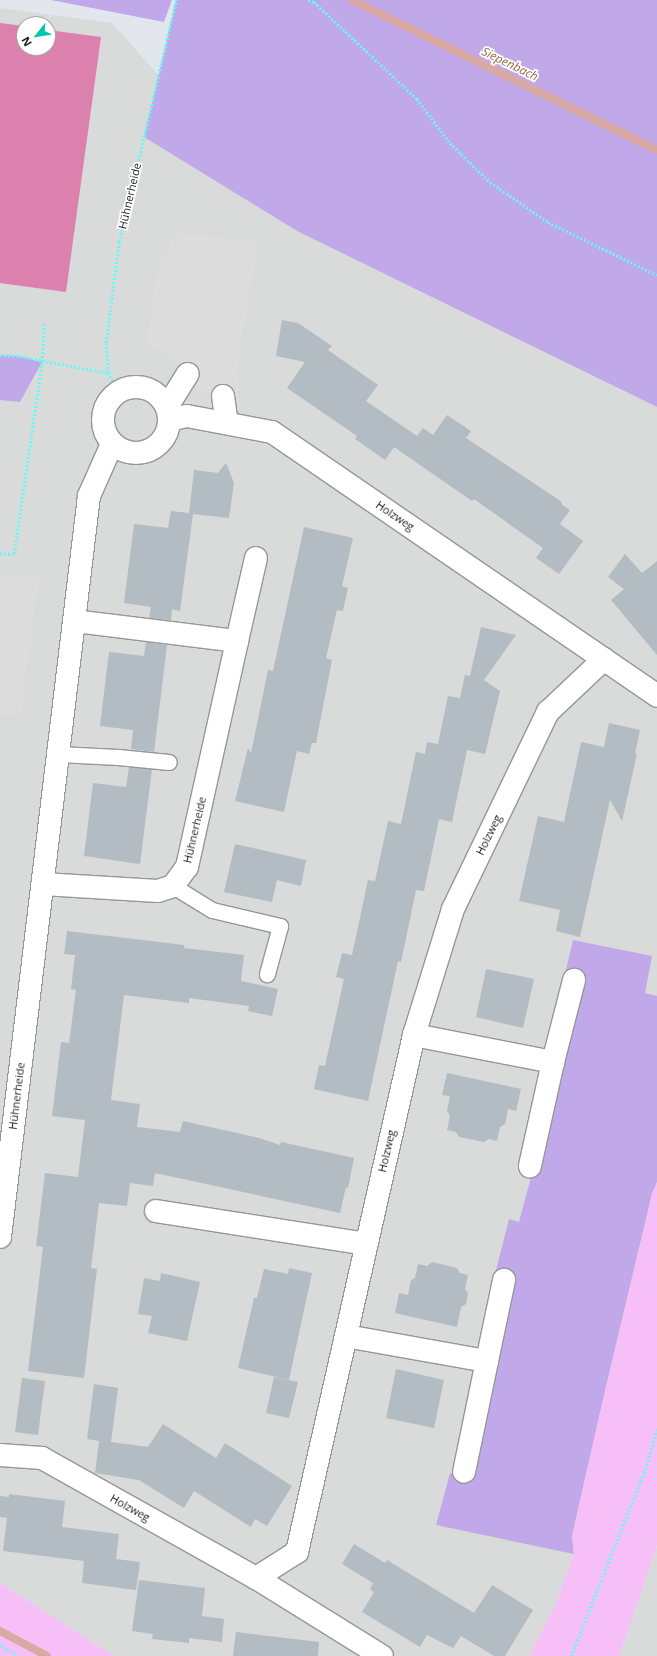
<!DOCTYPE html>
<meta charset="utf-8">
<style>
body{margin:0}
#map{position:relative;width:657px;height:1656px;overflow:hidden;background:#e2e7ee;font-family:"Open Sans",sans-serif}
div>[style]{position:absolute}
.residential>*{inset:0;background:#d9dada}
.grass>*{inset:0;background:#c1a8e8}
.park>*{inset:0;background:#f6bff8}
.pitch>*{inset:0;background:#dc81ae}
.parking>*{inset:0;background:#dcdcdc}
.stream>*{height:8px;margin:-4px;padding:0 4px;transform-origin:4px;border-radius:4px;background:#dba9a3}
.building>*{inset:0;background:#b2bcc2}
.path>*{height:2.5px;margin-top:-1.25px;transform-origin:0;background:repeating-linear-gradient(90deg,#69f7f6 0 2px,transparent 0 4px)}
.roads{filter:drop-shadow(1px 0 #969696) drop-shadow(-1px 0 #969696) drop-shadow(0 1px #969696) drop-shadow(0 -1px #969696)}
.lane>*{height:15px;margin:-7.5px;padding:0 7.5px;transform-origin:7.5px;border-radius:7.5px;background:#fff}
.street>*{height:22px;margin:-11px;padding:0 11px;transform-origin:11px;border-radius:11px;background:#fff}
.street>.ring{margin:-11px;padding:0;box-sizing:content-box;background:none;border:22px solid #fff;border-radius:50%}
span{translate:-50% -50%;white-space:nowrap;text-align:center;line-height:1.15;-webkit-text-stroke:3.5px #fff;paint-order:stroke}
.street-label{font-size:11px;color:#1c1c1c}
.water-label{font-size:12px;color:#9b6645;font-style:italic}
.north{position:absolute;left:16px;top:16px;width:40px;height:40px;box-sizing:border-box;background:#fff;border:1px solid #a4a4a4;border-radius:50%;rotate:240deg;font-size:11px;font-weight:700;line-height:16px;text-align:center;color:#1c1c1c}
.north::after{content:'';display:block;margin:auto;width:14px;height:18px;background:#03c6b0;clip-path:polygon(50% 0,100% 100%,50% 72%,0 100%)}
</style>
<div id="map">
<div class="residential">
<div style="clip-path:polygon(evenodd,0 8px,112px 23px,299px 232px,657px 407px,657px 1182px,652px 1194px,574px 1554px,556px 1603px,529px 1656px,114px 1656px,0 1583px,0 8px,24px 24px,48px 24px,48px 48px,24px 48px,24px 24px)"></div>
<div style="clip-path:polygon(657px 1545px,657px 1656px,619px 1656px,652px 1559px)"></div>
</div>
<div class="grass">
<div style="clip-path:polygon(51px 0,172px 0,164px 22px)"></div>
<div style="clip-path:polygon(176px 0,657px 0,657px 407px,299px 232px,144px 137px)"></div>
<div style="clip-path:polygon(0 355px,19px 356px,42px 362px,20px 402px,0 400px)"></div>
<div style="clip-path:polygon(573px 940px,652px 956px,645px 993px,657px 996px,657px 1182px,652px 1194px,605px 1391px,572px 1536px,574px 1554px,436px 1525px,450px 1473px,473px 1477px,511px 1274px,496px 1270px,509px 1219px,519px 1222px,584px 978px,565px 974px)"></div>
</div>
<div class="park">
<div style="clip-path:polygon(657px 1182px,657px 1545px,619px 1656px,529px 1656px,556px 1603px,574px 1554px,572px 1536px,605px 1391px,652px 1194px)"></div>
<div style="clip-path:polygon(0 1583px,114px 1656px,0 1656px)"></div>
</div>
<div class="pitch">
<div style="clip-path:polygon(0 23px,24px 26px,24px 48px,48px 48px,48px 30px,101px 37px,66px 292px,0 283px)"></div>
</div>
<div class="parking">
<div style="clip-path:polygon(175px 234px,259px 240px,237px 370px,239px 399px,201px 393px,188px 374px,171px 357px,146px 343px,157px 272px)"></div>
<div style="clip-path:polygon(0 573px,39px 578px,21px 717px,0 714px)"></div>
</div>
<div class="stream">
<div style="left:352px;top:0;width:340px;rotate:26.2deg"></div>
<div style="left:0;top:1631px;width:53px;rotate:28deg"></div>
</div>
<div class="building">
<div style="clip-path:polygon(282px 320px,298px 323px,332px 346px,328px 350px,378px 385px,366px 401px,417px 436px,423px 428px,433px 435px,447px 415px,471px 431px,466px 438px,562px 502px,561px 504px,570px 510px,560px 524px,583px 541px,559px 574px,536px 558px,543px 548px,474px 499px,472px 501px,394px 447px,385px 460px,355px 439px,357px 436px,287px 388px,305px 362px,276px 356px)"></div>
<div style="clip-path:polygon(226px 463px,234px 483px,229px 518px,193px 514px,180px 611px,172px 609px,171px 620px,149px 618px,151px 607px,124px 603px,134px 524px,168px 528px,171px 511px,189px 513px,194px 470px,218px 473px)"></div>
<div style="clip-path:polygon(304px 527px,353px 538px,342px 586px,348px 588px,343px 611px,337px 610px,326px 658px,332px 660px,316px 743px,312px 743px,309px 754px,297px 751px,284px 812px,235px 801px,248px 748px,251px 753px,268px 670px,273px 671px)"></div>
<div style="clip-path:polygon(625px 554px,642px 573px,657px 561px,657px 655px,611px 600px,624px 589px,608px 577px)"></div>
<div style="clip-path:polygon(481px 627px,516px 635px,484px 680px,500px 691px,485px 754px,467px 750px,452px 822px,439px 819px,424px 891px,416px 890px,401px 962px,398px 961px,368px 1101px,314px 1089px,319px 1065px,325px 1066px,344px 979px,336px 977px,342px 953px,352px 955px,368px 880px,375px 881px,388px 821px,401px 824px,416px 752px,425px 754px,427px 742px,438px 744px,448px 696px,460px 698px,465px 675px,470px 676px)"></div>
<div style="clip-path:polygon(146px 642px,167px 645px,154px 752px,131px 749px,133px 730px,100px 726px,109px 652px,144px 656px)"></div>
<div style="clip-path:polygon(609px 723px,640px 730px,635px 754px,637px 754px,622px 821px,610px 800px,580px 937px,556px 931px,560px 910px,519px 901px,538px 816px,564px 822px,581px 742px,604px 747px)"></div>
<div style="clip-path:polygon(129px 767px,152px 769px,140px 864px,84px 856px,93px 783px,126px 787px)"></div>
<div style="clip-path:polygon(235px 844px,306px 860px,301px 886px,277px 880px,272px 902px,224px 892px)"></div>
<div style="clip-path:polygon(67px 931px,184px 945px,184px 948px,244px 955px,241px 981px,278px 989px,272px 1016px,248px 1011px,249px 1006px,189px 998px,189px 1003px,124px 995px,111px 1100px,140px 1104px,137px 1127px,180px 1132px,183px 1121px,259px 1138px,280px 1145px,281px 1142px,354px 1158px,348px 1188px,346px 1187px,340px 1213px,155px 1173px,153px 1186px,130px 1183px,127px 1206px,99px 1203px,91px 1268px,97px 1269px,84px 1378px,28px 1371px,43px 1247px,36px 1246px,45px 1173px,78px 1177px,85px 1120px,52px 1116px,61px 1042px,69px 1043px,76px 990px,71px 989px,75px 955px,64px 954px)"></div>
<div style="clip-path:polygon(486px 969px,534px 979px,523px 1028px,476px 1017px)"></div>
<div style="clip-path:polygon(447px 1073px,521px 1089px,516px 1111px,508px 1109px,505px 1124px,500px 1127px,497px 1141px,489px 1139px,484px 1142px,459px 1137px,456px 1132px,447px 1130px,450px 1116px,447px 1111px,450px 1096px,442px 1095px)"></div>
<div style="clip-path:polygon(432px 1262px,457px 1268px,460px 1273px,468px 1275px,465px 1289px,468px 1293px,466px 1304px,461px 1307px,457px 1327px,395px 1313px,399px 1293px,408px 1295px,411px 1280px,415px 1278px,418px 1264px,427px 1266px)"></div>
<div style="clip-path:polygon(289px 1268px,312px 1273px,289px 1380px,238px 1368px,254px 1298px,257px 1298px,264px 1269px,288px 1274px)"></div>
<div style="clip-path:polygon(161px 1273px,200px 1282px,187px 1341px,148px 1333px,152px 1316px,138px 1314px,144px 1278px,160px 1281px)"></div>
<div style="clip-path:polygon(396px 1369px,444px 1380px,434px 1428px,386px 1418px)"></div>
<div style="clip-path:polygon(274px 1377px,298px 1382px,289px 1418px,266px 1413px)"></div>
<div style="clip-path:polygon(22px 1378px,45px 1381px,38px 1435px,15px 1432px)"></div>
<div style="clip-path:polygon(94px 1384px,118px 1388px,111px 1442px,148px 1447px,163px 1424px,216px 1458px,225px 1443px,292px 1486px,267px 1526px,255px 1519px,251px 1527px,194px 1491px,184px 1508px,139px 1480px,95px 1473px,99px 1441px,87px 1439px)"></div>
<div style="clip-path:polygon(9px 1494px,65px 1501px,62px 1527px,119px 1534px,116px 1559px,140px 1562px,136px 1590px,82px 1583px,84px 1561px,3px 1551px,7px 1518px,0 1517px,0 1496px,9px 1497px)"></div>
<div style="clip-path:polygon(354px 1544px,385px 1563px,387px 1560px,474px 1613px,492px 1585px,533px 1610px,505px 1656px,494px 1656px,461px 1636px,453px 1648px,427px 1635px,420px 1647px,362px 1612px,374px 1592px,370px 1589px,373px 1583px,342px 1564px)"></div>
<div style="clip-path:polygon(139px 1580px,205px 1588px,202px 1616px,224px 1619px,222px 1642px,189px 1638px,189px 1643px,152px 1639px,153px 1634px,132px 1631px)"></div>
<div style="clip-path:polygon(236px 1632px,319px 1642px,318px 1656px,233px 1656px)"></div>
</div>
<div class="path">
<div style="left:308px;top:0;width:6px;rotate:18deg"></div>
<div style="left:314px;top:2px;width:40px;rotate:43deg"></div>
<div style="left:343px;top:29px;width:102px;rotate:43.4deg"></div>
<div style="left:417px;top:99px;width:55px;rotate:53.1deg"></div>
<div style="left:450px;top:143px;width:56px;rotate:44.3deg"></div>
<div style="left:490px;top:182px;width:70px;rotate:34.6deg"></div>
<div style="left:548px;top:222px;width:121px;rotate:25.9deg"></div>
<div style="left:0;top:355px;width:19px;rotate:3deg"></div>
<div style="left:19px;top:356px;width:91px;rotate:10.8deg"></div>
<div style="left:118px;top:392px;width:21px;rotate:-118deg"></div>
<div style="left:108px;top:373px;width:30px;rotate:-94deg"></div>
<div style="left:106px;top:343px;width:102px;rotate:-82.7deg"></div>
<div style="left:119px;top:242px;width:249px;rotate:-76.7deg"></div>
<div style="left:0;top:553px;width:14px;rotate:4deg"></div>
<div style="left:14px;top:554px;width:194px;rotate:-81.7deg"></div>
<div style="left:42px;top:362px;width:38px;rotate:-87deg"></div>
<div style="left:0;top:1645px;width:21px;rotate:31deg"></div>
<div style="left:571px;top:1656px;width:197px;rotate:-68.3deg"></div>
<div style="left:644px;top:1473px;width:46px;rotate:-73.5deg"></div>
</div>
<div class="roads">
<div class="lane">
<div style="left:58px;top:754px;width:60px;rotate:2.9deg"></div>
<div style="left:118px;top:757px;width:51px;rotate:5.6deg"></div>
<div style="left:173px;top:886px;width:46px;rotate:31.6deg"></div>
<div style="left:212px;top:910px;width:70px;rotate:13.2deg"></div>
<div style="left:280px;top:926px;width:50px;rotate:105.2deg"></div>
</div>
<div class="street">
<div class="ring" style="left:103px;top:387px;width:44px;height:44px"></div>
<div style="left:223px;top:396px;width:27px;rotate:82deg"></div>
<div style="left:167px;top:407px;width:39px;rotate:-58deg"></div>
<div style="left:169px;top:420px;width:18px;rotate:-13deg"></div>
<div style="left:187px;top:416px;width:86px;rotate:10.7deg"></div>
<div style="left:272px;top:432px;width:467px;rotate:34.4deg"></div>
<div style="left:237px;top:641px;width:85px;rotate:-77.1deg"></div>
<div style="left:43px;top:884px;width:115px;rotate:3.5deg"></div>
<div style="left:158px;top:891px;width:16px;rotate:-18deg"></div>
<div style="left:173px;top:886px;width:24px;rotate:-54deg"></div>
<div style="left:187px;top:867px;width:231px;rotate:-77.5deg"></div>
<div style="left:237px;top:641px;width:164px;rotate:-173deg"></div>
<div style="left:414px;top:1035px;width:142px;rotate:11deg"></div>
<div style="left:553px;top:1062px;width:107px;rotate:102.5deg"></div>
<div style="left:553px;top:1062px;width:85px;rotate:-75.6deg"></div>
<div style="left:156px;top:1211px;width:213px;rotate:8.9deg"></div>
<div style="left:0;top:1237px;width:746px;rotate:-83.15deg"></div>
<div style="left:89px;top:496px;width:57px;rotate:-66.1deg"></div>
<div style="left:346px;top:1336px;width:143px;rotate:10.1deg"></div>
<div style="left:487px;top:1361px;width:113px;rotate:101.7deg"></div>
<div style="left:487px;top:1361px;width:83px;rotate:-78.1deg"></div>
<div style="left:0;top:1455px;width:42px;rotate:4.1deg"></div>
<div style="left:42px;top:1458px;width:245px;rotate:29.3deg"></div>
<div style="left:256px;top:1578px;width:49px;rotate:-32.4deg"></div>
<div style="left:297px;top:1552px;width:530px;rotate:-77.25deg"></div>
<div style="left:414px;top:1035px;width:132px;rotate:-72.8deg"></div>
<div style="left:453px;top:909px;width:219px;rotate:-64.3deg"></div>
<div style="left:548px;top:712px;width:77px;rotate:-43.4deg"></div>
<div style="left:256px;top:1578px;width:148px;rotate:31.8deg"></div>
</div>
</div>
<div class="street-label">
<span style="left:130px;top:196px;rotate:-77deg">Hühnerheide</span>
<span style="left:395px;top:516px;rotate:34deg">Holzweg</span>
<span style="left:195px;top:830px;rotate:-77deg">Hühnerheide</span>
<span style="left:489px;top:835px;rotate:-64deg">Holzweg</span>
<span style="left:17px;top:1096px;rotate:-83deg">Hühnerheide</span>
<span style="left:387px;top:1151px;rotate:-77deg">Holzweg</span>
<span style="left:130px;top:1508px;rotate:29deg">Holzweg</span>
</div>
<div class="water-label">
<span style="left:510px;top:64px;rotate:26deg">Siepenbach</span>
</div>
<div class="north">N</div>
</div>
